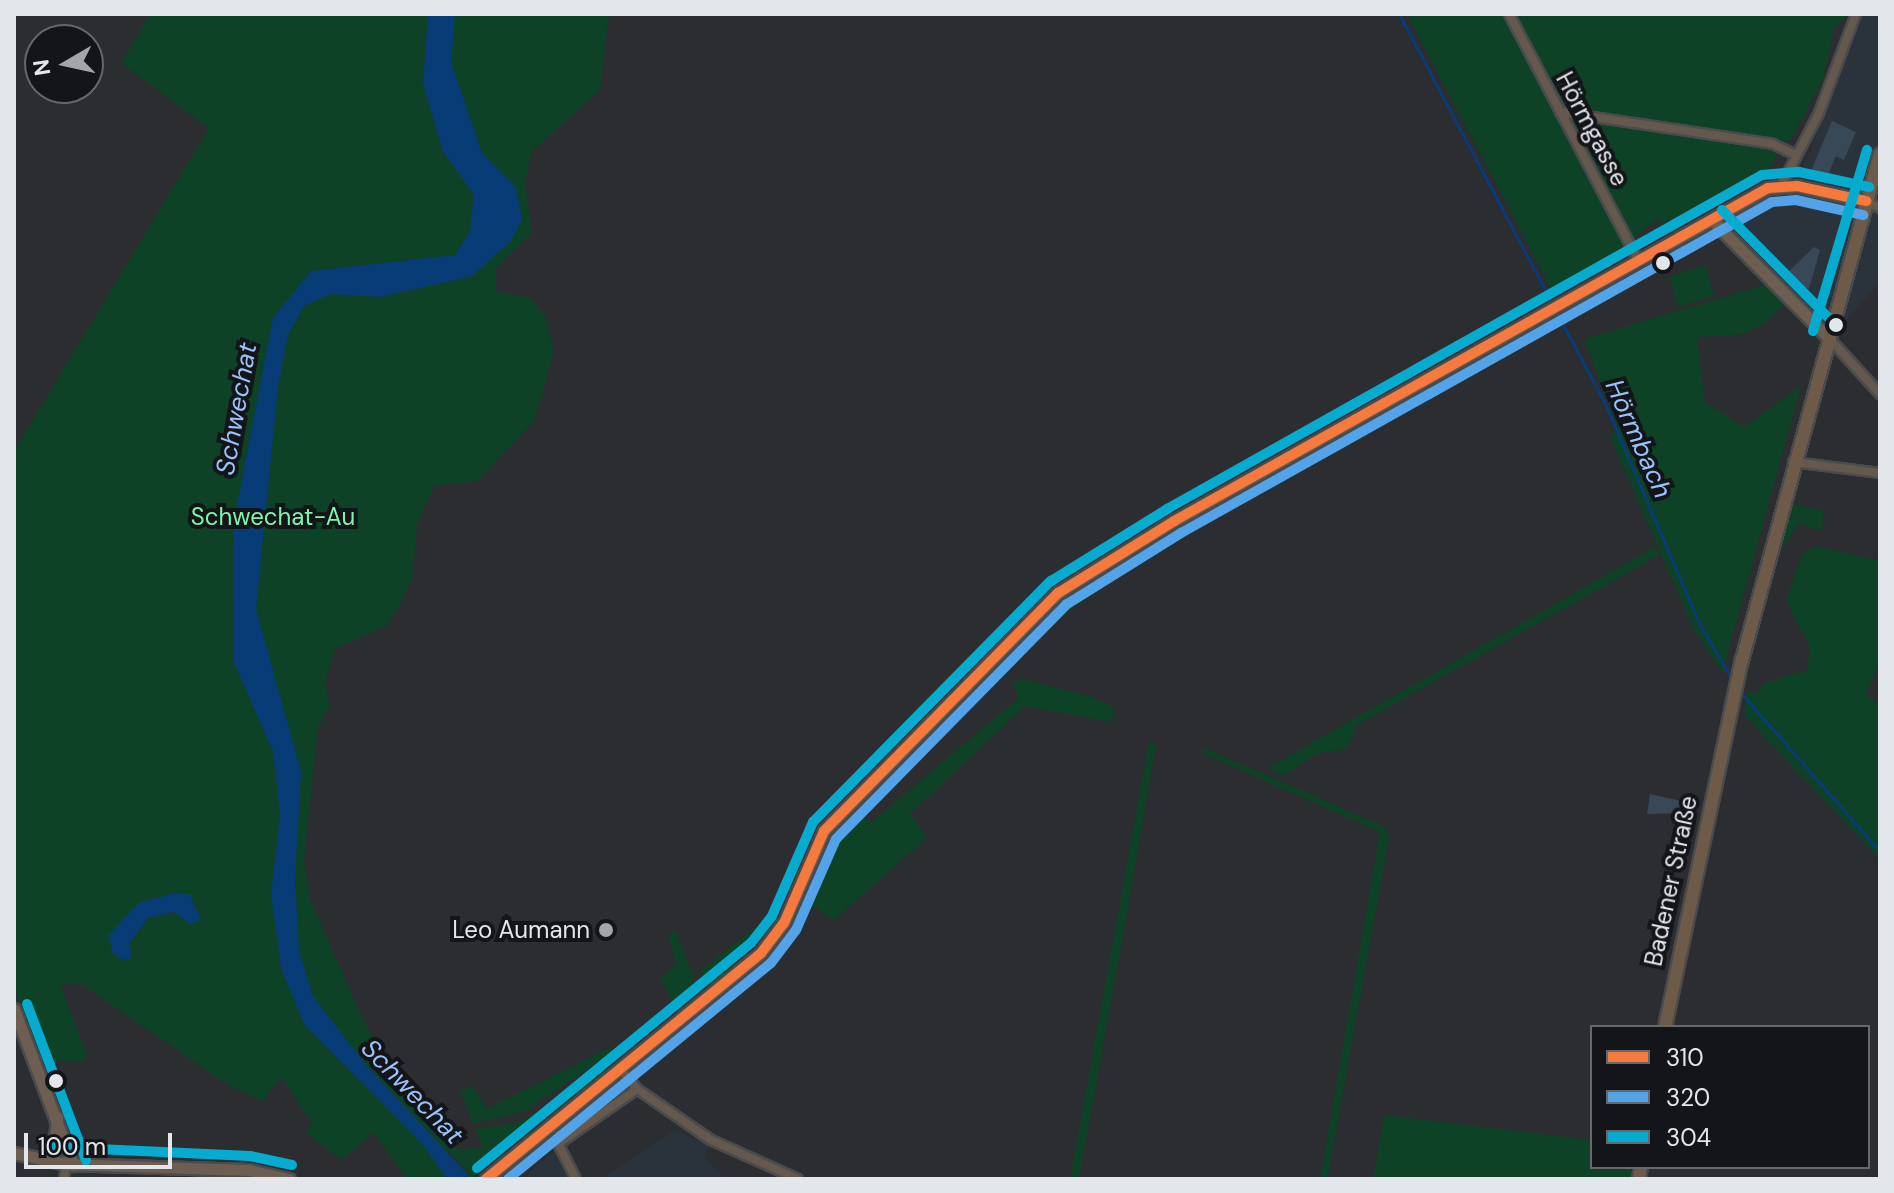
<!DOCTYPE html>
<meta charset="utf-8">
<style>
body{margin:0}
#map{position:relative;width:1894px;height:1193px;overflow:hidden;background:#2b2d30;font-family:"DM Sans",sans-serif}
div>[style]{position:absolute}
.built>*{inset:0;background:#2a333c}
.green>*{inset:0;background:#0e4227}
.water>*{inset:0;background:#083c76}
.stream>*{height:3px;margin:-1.5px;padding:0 1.5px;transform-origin:1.5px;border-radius:1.5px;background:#083c76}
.building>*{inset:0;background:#394856}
.roads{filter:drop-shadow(2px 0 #494b4d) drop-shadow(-2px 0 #494b4d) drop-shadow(0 2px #494b4d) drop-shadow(0 -2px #494b4d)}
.street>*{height:8px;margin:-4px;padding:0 4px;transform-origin:4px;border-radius:4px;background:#65584d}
.secondary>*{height:11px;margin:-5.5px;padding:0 5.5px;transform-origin:5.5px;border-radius:5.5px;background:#6d5e51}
.primary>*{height:12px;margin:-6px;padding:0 6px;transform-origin:6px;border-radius:6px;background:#6d5a48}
.bus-1>*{height:10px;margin:-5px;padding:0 5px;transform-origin:5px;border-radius:5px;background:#f6793e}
.bus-2>*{height:10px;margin:-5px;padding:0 5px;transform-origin:5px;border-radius:5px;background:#53a3e8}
.bus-3>*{height:10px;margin:-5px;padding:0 5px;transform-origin:5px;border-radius:5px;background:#06acd0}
.dots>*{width:22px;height:22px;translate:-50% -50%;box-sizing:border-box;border:4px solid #131518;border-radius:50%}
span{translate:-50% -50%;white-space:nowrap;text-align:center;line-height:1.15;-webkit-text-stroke:8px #131518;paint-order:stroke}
.street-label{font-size:24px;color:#e3e6ea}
.park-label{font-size:24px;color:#7df6ac}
.poi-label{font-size:24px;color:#e3e6ea}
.right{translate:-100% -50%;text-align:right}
.water-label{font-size:26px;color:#9ac2fa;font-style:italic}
.frame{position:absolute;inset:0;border:16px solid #e3e6ea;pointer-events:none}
.legend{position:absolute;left:1590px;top:1025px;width:280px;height:144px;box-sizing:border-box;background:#131518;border:2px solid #66696c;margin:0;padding:10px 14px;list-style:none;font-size:24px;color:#e3e6ea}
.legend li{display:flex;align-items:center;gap:16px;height:40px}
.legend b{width:40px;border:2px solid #66696c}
.north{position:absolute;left:24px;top:24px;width:80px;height:80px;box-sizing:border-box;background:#131518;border:2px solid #66696c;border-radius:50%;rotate:261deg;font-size:22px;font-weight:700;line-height:32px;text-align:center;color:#e3e6ea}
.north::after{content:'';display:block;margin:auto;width:28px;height:36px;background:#a3a5a9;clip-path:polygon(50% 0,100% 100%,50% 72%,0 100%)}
.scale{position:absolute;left:24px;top:1133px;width:148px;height:36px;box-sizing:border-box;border:4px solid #e3e6ea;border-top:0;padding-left:10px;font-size:24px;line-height:28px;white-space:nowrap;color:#e3e6ea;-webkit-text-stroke:6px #131518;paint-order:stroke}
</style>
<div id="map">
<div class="built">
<div style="clip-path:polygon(1862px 14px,1880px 14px,1880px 282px,1826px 343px,1786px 303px,1780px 274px,1728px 227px,1771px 199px,1784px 203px,1810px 152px)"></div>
<div style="clip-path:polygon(674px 1130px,708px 1145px,704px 1157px,724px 1179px,601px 1179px)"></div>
<div style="clip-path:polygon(554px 1152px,568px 1179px,526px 1179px,533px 1168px)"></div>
</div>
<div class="green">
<div style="clip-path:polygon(evenodd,150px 14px,609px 14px,600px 90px,532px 151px,525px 182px,532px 233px,495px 269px,495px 291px,529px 297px,545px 316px,554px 351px,535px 420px,477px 481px,434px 486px,417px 525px,412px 580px,389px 624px,335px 649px,325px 682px,329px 707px,318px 727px,304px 862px,310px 899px,365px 1024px,400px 1080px,446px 1126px,445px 1141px,459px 1149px,482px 1147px,475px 1129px,518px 1123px,619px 1061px,472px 1178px,448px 1150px,453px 1179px,407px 1179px,373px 1132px,342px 1160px,305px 1132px,312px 1124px,282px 1077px,263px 1101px,228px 1085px,81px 984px,60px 983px,87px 1055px,82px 1061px,40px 1061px,14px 986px,14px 451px,209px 128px,121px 63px,150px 14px,138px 903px,200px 908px,148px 918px,129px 943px,138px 903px)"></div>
<div style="clip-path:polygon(1407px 14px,1503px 14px,1626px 248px,1553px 292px)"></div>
<div style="clip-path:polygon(1516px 14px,1850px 14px,1834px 27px,1824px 77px,1790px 142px,1564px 106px)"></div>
<div style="clip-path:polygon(1577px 118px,1774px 150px,1777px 157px,1766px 171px,1661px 224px,1658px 218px,1633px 239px,1572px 122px)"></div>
<div style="clip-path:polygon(1706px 265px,1714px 296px,1678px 307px,1669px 276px)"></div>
<div style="clip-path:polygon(1768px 284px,1786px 303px,1767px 321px,1744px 334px,1697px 337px,1705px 402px,1744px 427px,1801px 386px,1722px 673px,1694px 630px,1610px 437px,1618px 428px,1584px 339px)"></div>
<div style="clip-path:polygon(1541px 328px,1543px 334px,1169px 544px,1073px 607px,1015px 660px,1012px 653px,1059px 607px,1167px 538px)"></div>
<div style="clip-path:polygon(1790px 503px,1823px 511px,1822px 531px,1798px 524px,1782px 550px)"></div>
<div style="clip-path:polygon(1816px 546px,1880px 561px,1880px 660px,1866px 694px,1880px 707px,1880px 860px,1745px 716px,1747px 691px,1757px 694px,1764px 683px,1807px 670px,1810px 647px,1786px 601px,1802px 554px)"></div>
<div style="clip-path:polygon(1655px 547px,1659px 555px,1357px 725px,1347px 749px,1318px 753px,1284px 775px,1268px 768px)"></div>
<div style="clip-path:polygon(1020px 678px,1092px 697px,1115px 708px,1111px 722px,1025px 706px,910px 814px,927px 838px,834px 920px,810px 904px,841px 829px,856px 813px,872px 822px,1019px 698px,1013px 683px)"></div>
<div style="clip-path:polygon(1149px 741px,1156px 744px,1126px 919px,1079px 1179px,1070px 1179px)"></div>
<div style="clip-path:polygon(1204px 748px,1385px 827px,1389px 839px,1327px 1179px,1320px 1179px,1380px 832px,1202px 753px)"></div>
<div style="clip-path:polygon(769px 917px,776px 923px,711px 987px,701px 970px)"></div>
<div style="clip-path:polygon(675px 929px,700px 992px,679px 1011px,660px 979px,676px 964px,669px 936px)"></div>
<div style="clip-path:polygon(611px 1047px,613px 1052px,523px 1112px,473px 1124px,460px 1091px,473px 1085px,486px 1109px)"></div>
<div style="clip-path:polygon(1384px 1115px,1592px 1140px,1592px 1167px,1633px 1167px,1631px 1179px,1373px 1179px)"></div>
</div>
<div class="water">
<div style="clip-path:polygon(428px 14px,455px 14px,451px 62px,482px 153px,516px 187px,522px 219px,511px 241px,472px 276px,380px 297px,331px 294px,304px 306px,288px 334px,278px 387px,256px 609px,301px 772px,295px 880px,299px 951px,312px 995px,366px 1065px,472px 1179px,447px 1179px,425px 1147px,304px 1024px,281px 968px,271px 894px,280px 814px,273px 751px,234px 663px,233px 526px,273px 318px,311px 271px,455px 255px,470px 231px,474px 195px,443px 151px,423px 84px)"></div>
<div style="clip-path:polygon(175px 893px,190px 895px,201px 920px,190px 924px,175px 912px,148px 918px,129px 943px,132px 958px,121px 960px,112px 952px,109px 935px,138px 903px)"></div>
</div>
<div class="stream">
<div style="left:1399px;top:14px;width:329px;rotate:62.1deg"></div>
<div style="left:1556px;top:312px;width:101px;rotate:61.7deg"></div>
<div style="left:1604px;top:401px;width:241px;rotate:66.8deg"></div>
<div style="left:1699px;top:623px;width:69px;rotate:59.7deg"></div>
<div style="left:1741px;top:693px;width:211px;rotate:48.8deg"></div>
</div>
<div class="building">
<div style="clip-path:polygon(1832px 121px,1856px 132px,1844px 160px,1836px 156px,1827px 177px,1811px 171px)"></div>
<div style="clip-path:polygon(1814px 247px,1820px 250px,1809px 289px,1795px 286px,1785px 275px)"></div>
<div style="clip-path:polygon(1650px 794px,1681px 801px,1679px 813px,1647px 814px)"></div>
</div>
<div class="roads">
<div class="street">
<div style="left:1509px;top:14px;width:280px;rotate:62.3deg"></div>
<div style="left:1560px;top:112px;width:215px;rotate:8.5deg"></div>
<div style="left:1773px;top:144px;width:25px;rotate:26deg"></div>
<div style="left:1782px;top:184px;width:80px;rotate:-62.5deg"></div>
<div style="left:1819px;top:113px;width:106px;rotate:-69.5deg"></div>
<div style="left:1866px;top:201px;width:16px;rotate:27deg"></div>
<div style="left:1829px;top:338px;width:76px;rotate:47.7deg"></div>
<div style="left:1793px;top:462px;width:88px;rotate:7.2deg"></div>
<div style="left:637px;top:1089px;width:90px;rotate:34.6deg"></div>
<div style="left:711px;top:1140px;width:95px;rotate:24.1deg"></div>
<div style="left:64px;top:1179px;width:15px;rotate:-82deg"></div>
<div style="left:576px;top:1179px;width:39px;rotate:-117deg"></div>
<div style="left:558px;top:1144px;width:96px;rotate:-34.8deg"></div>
<div style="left:637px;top:1089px;width:26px;rotate:-129deg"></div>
</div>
<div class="secondary">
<div style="left:1712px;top:220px;width:162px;rotate:45.3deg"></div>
<div style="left:14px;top:1009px;width:167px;rotate:69.3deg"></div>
<div style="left:14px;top:1153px;width:53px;rotate:11.9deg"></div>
<div style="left:66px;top:1164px;width:183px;rotate:1.9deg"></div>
<div style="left:249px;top:1170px;width:41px;rotate:12.7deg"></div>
<div style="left:53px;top:1161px;width:44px;rotate:-84.8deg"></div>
<div style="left:486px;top:1179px;width:356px;rotate:-39.4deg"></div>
<div style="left:761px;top:953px;width:38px;rotate:-53deg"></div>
<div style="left:784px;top:923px;width:100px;rotate:-66.5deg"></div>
<div style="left:824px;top:831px;width:334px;rotate:-45.5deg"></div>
<div style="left:1058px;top:593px;width:137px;rotate:-31.8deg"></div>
<div style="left:1174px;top:521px;width:681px;rotate:-29.28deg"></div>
<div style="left:1768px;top:188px;width:29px;rotate:-4deg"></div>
<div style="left:1797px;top:186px;width:71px;rotate:12.3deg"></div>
</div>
<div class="primary">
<div style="left:1665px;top:1027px;width:375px;rotate:-78.2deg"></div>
<div style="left:1742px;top:660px;width:524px;rotate:-74.74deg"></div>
<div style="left:1639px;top:1179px;width:12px;rotate:-81deg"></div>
</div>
</div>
<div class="bus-1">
<div style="left:486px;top:1179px;width:356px;rotate:-39.4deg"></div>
<div style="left:761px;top:953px;width:38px;rotate:-53deg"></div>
<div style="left:784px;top:923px;width:100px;rotate:-66.5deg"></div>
<div style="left:824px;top:831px;width:334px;rotate:-45.5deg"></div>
<div style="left:1058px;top:593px;width:137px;rotate:-31.8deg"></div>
<div style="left:1174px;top:521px;width:681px;rotate:-29.28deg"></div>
<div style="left:1768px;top:188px;width:29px;rotate:-4deg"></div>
<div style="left:1797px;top:186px;width:71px;rotate:12.3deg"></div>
</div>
<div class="bus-2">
<div style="left:508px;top:1179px;width:340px;rotate:-39.4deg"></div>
<div style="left:771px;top:963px;width:41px;rotate:-52.9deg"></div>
<div style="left:796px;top:930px;width:99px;rotate:-66.3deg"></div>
<div style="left:836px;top:839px;width:330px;rotate:-45.5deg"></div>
<div style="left:1067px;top:604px;width:134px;rotate:-31.9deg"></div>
<div style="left:1181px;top:533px;width:677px;rotate:-29.25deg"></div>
<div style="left:1772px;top:202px;width:24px;rotate:-5deg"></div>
<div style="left:1796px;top:200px;width:69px;rotate:12.6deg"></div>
</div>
<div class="bus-3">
<div style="left:1722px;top:210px;width:162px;rotate:45.3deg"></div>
<div style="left:1813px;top:331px;width:189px;rotate:-73.4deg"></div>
<div style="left:27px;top:1004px;width:167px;rotate:69.3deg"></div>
<div style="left:54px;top:1147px;width:196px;rotate:2.6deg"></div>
<div style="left:250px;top:1156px;width:43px;rotate:12.1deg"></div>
<div style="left:477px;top:1168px;width:355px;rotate:-39.4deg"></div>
<div style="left:751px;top:943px;width:34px;rotate:-52deg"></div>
<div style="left:772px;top:916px;width:103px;rotate:-66.4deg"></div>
<div style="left:813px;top:822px;width:339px;rotate:-45.4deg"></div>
<div style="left:1051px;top:581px;width:137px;rotate:-31.8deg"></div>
<div style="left:1167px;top:509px;width:682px;rotate:-29.31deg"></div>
<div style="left:1762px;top:175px;width:37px;rotate:-5deg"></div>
<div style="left:1799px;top:172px;width:72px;rotate:12.1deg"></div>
</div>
<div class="dots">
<div style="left:1663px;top:263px;background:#e3e6ea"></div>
<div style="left:1836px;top:325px;background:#e3e6ea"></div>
<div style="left:606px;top:930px;background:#a3a5a9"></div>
<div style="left:56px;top:1081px;background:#e3e6ea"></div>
</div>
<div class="street-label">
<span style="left:1592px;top:129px;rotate:62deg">Hörmgasse</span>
<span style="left:1671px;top:881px;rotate:-78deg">Badener Straße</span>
</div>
<div class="park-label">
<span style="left:273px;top:517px">Schwechat-Au</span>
</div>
<div class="poi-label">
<span class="right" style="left:590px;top:930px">Leo Aumann</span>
</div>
<div class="water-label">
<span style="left:237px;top:409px;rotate:-80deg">Schwechat</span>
<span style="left:1638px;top:439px;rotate:66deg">Hörmbach</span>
<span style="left:412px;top:1092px;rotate:46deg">Schwechat</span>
</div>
<div class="frame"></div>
<ul class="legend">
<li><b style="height:10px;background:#f6793e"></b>310</li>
<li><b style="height:10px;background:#53a3e8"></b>320</li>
<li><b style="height:10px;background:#06acd0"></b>304</li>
</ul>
<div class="north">N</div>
<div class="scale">100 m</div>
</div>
